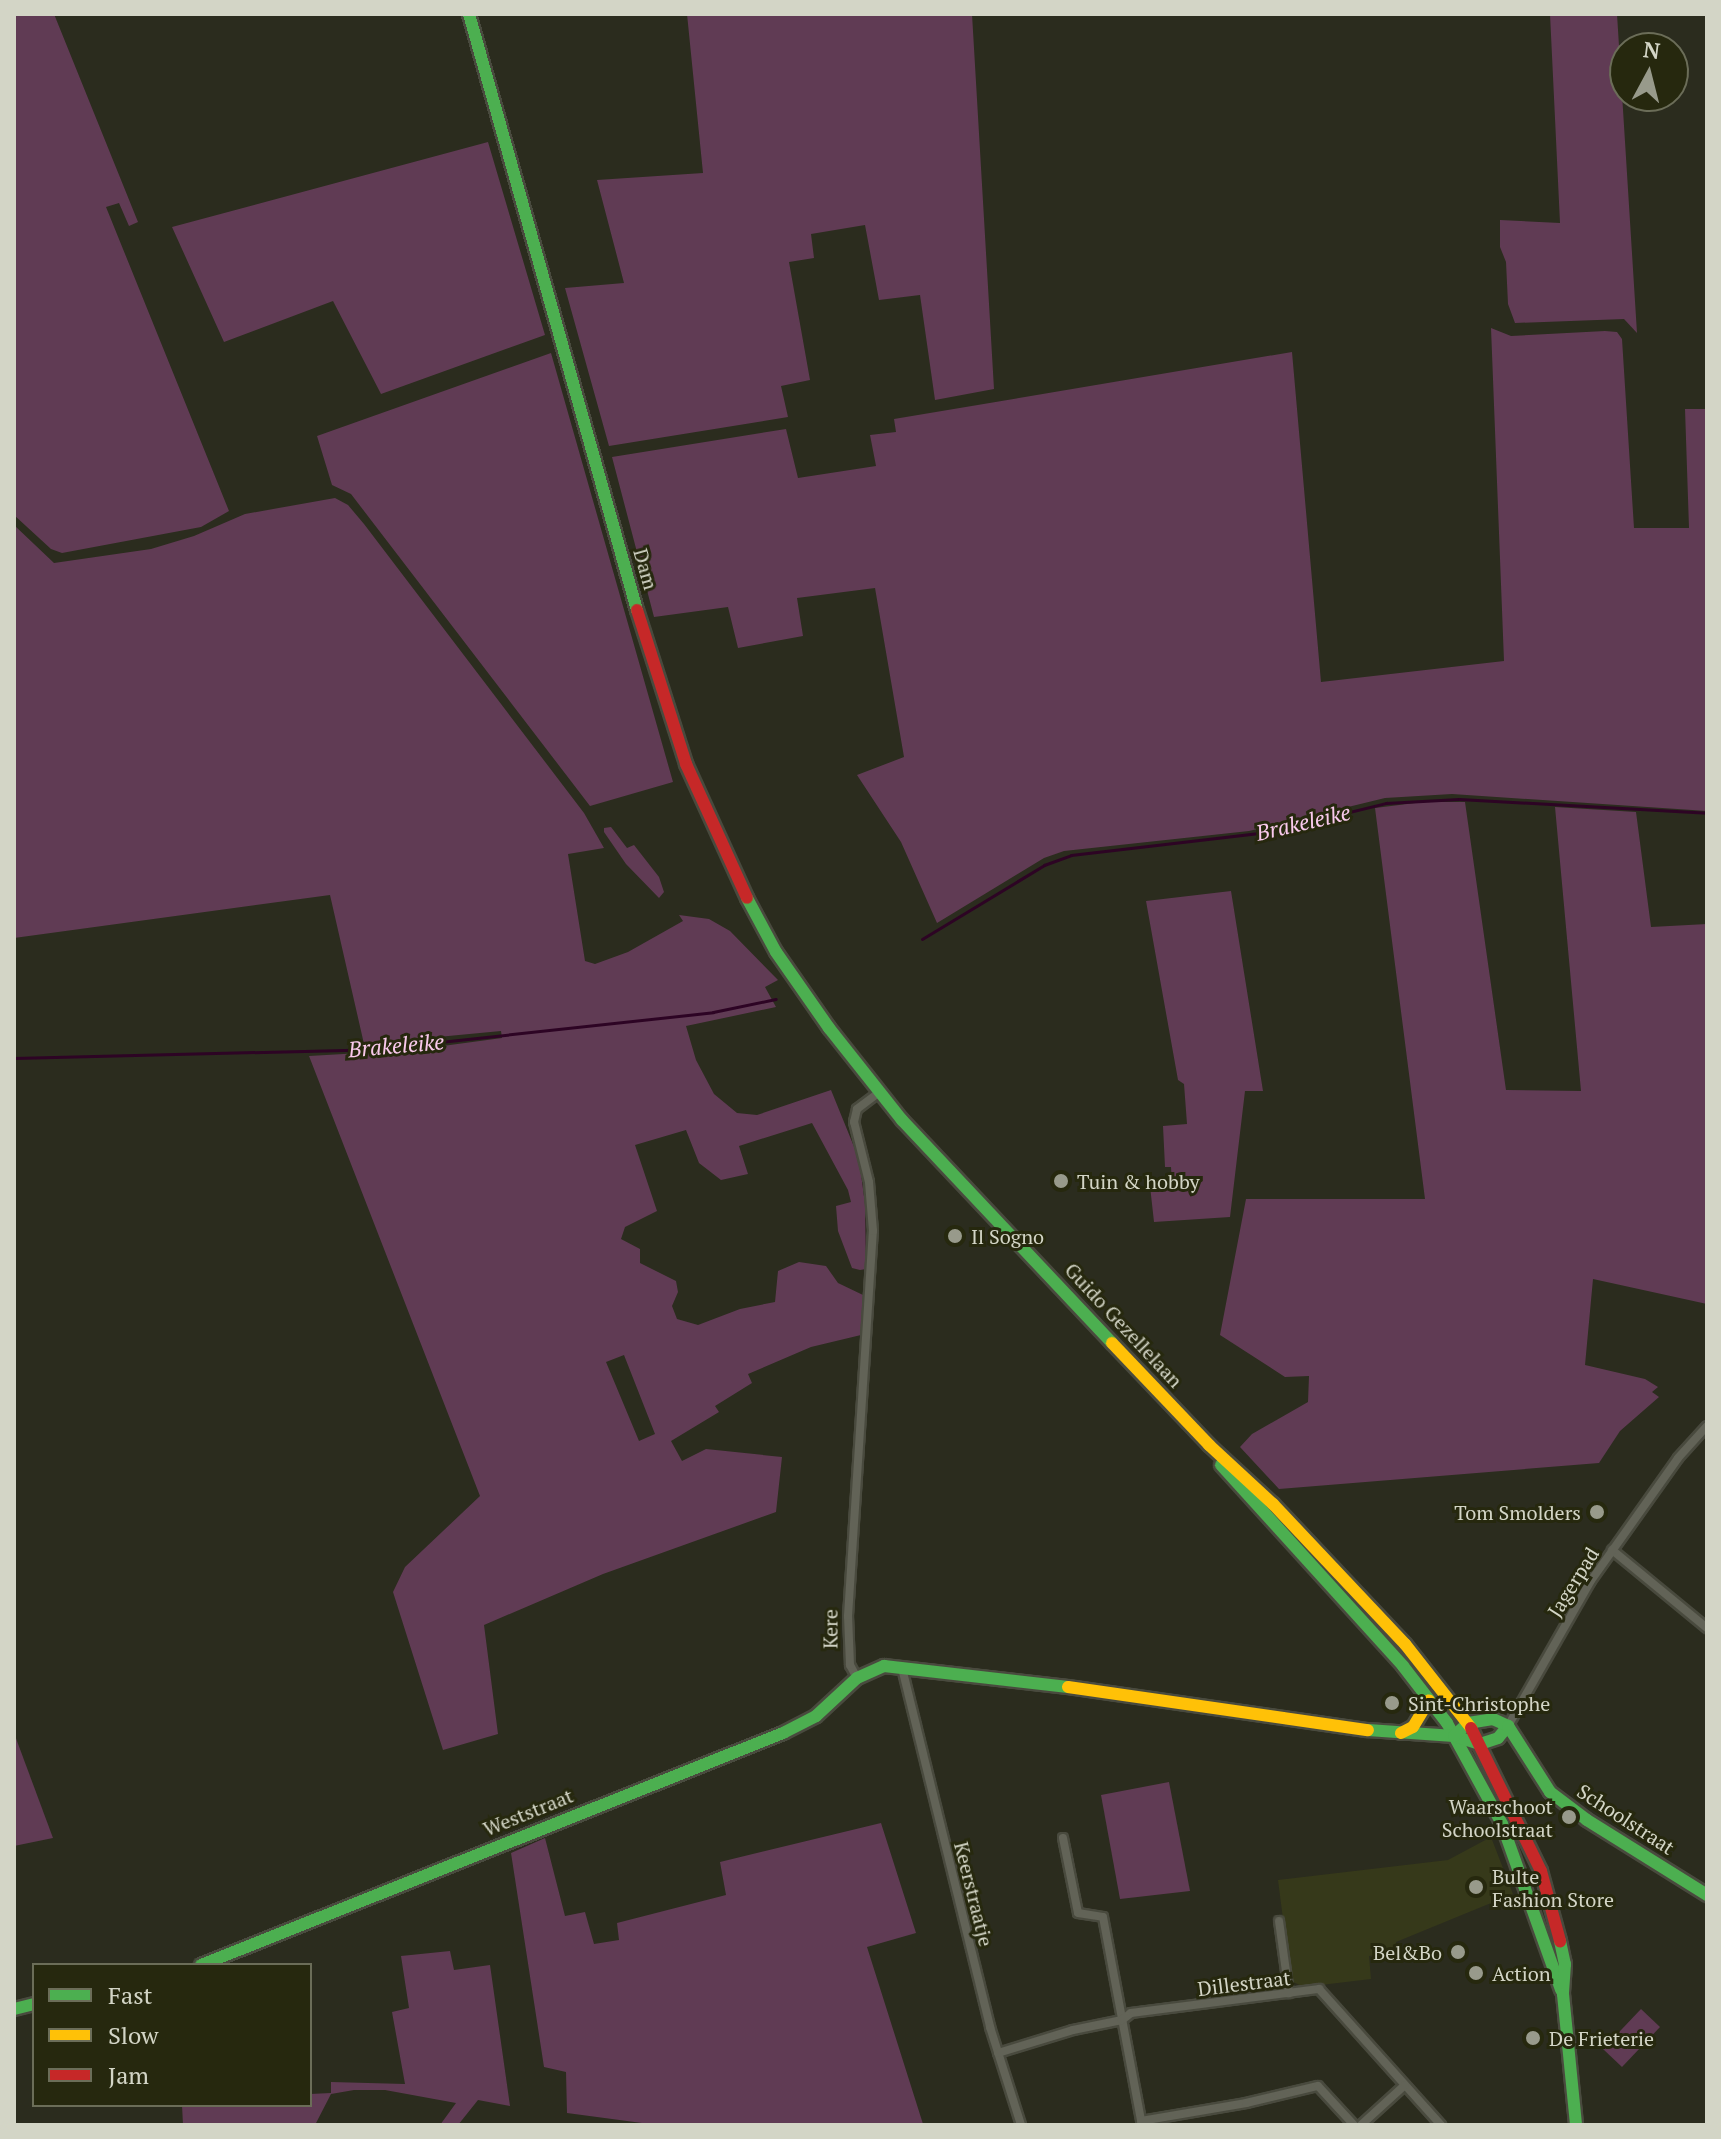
<!DOCTYPE html>
<style>
body{margin:0}
#map{position:relative;width:1721px;height:2139px;overflow:hidden;background:#2b2c1e;font-family:"PT Serif",serif}
div>[style]{position:absolute}
.built>*{inset:0;background:#36391a}
.green>*{inset:0;background:#603b54}
.stream>*{height:3px;margin:-1.5px;padding:0 1.5px;transform-origin:1.5px;border-radius:1.5px;background:#2d0424}
.roads{filter:drop-shadow(2px 0 #494a3e) drop-shadow(-2px 0 #494a3e) drop-shadow(0 2px #494a3e) drop-shadow(0 -2px #494a3e)}
.street>*{height:8px;margin:-4px;padding:0 4px;transform-origin:4px;border-radius:4px;background:#626357}
.fast>*{height:12px;margin:-6px;padding:0 6px;transform-origin:6px;border-radius:6px;background:#4caf50}
.slow>*{height:12px;margin:-6px;padding:0 6px;transform-origin:6px;border-radius:6px;background:#ffc107}
.jam>*{height:12px;margin:-6px;padding:0 6px;transform-origin:6px;border-radius:6px;background:#c62828}
.dots>*{width:22px;height:22px;translate:-50% -50%;box-sizing:border-box;border:4px solid #26280e;border-radius:50%}
span{translate:-50% -50%;white-space:nowrap;text-align:center;line-height:1.15;-webkit-text-stroke:6px #26280e;paint-order:stroke}
.street-label{font-size:20px;color:#d3d5c6}
.poi-label{font-size:20px;color:#d3d5c6}
.left{translate:0 -50%;text-align:left}
.right{translate:-100% -50%;text-align:right}
.water-label{font-size:22px;color:#f9c9ec;font-style:italic}
.frame{position:absolute;inset:0;border:16px solid #d3d5c6;pointer-events:none}
.legend{position:absolute;left:32px;top:1963px;width:280px;height:144px;box-sizing:border-box;background:#26280e;border:2px solid #6b6d58;margin:0;padding:10px 14px;list-style:none;font-size:24px;color:#d3d5c6}
.legend li{display:flex;align-items:center;gap:16px;height:40px}
.legend b{width:40px;border:2px solid #6b6d58}
.north{position:absolute;left:1609px;top:32px;width:80px;height:80px;box-sizing:border-box;background:#26280e;border:2px solid #6b6d58;border-radius:50%;rotate:7deg;font-size:22px;font-weight:700;line-height:32px;text-align:center;color:#d3d5c6}
.north::after{content:'';display:block;margin:auto;width:28px;height:36px;background:#989a8b;clip-path:polygon(50% 0,100% 100%,50% 72%,0 100%)}
</style>
<div id="map">
<div class="built">
<div style="clip-path:polygon(1491px 1837px,1513px 1894px,1396px 1942px,1397px 1952px,1369px 1956px,1371px 1979px,1304px 1987px,1291px 1981px,1278px 1880px,1448px 1860px)"></div>
</div>
<div class="green">
<div style="clip-path:polygon(14px 14px,54px 14px,138px 222px,129px 226px,119px 203px,106px 207px,229px 511px,201px 527px,62px 553px,51px 549px,14px 515px)"></div>
<div style="clip-path:polygon(687px 14px,972px 14px,994px 389px,935px 400px,920px 295px,879px 300px,865px 225px,811px 234px,814px 258px,789px 262px,810px 380px,781px 386px,788px 417px,609px 446px,565px 288px,624px 283px,597px 180px,703px 173px)"></div>
<div style="clip-path:polygon(1550px 14px,1617px 14px,1637px 333px,1624px 319px,1515px 323px,1508px 304px,1506px 262px,1500px 247px,1500px 220px,1560px 223px)"></div>
<div style="clip-path:polygon(488px 142px,545px 335px,381px 394px,333px 301px,224px 342px,172px 227px)"></div>
<div style="clip-path:polygon(1491px 328px,1511px 336px,1605px 331px,1617px 332px,1622px 339px,1634px 528px,1689px 528px,1685px 409px,1707px 409px,1707px 811px,1452px 794px,1385px 798px,1249px 831px,1064px 851px,1044px 858px,937px 923px,901px 842px,857px 775px,904px 757px,875px 588px,797px 598px,803px 636px,738px 648px,728px 607px,654px 617px,612px 457px,786px 429px,798px 478px,876px 466px,870px 435px,896px 432px,894px 419px,1292px 352px,1321px 682px,1504px 661px)"></div>
<div style="clip-path:polygon(551px 353px,673px 782px,590px 806px,351px 494px,332px 485px,317px 436px)"></div>
<div style="clip-path:polygon(evenodd,335px 498px,348px 505px,364px 524px,584px 813px,604px 848px,568px 854px,585px 961px,595px 964px,628px 952px,683px 921px,679px 915px,709px 919px,730px 931px,778px 980px,765px 987px,776px 1007px,686px 1026px,696px 1060px,714px 1094px,737px 1113px,757px 1115px,831px 1090px,859px 1159px,865px 1204px,866px 1269px,860px 1270px,852px 1268px,838px 1231px,836px 1206px,851px 1202px,848px 1190px,812px 1123px,739px 1146px,748px 1174px,721px 1180px,699px 1163px,686px 1130px,635px 1145px,657px 1211px,625px 1227px,621px 1239px,640px 1249px,640px 1263px,676px 1281px,678px 1292px,672px 1306px,677px 1319px,698px 1325px,740px 1309px,775px 1302px,778px 1271px,799px 1262px,826px 1266px,838px 1283px,863px 1295px,861px 1335px,811px 1347px,748px 1374px,752px 1383px,715px 1406px,719px 1412px,671px 1441px,682px 1461px,706px 1449px,782px 1457px,776px 1512px,603px 1574px,484px 1625px,498px 1734px,443px 1750px,393px 1592px,405px 1567px,480px 1496px,309px 1056px,413px 1050px,502px 1038px,501px 1031px,364px 1044px,330px 895px,14px 938px,14px 525px,54px 563px,151px 549px,194px 536px,245px 514px,335px 498px,624px 1355px,655px 1434px,639px 1441px,606px 1362px,624px 1355px)"></div>
<div style="clip-path:polygon(1423px 802px,1465px 802px,1506px 1090px,1581px 1091px,1555px 807px,1636px 812px,1651px 927px,1707px 924px,1707px 1304px,1593px 1279px,1585px 1365px,1645px 1379px,1658px 1387px,1652px 1392px,1659px 1397px,1620px 1431px,1599px 1463px,1279px 1489px,1240px 1447px,1252px 1434px,1308px 1402px,1309px 1376px,1285px 1377px,1220px 1335px,1246px 1199px,1425px 1199px,1375px 808px)"></div>
<div style="clip-path:polygon(611px 827px,627px 848px,634px 845px,659px 877px,664px 892px,659px 898px,626px 864px,604px 832px,604px 828px)"></div>
<div style="clip-path:polygon(1231px 891px,1263px 1091px,1245px 1091px,1230px 1217px,1154px 1222px,1150px 1186px,1172px 1184px,1171px 1167px,1165px 1167px,1163px 1126px,1187px 1124px,1184px 1084px,1178px 1080px,1146px 901px)"></div>
<div style="clip-path:polygon(14px 1733px,53px 1838px,14px 1846px)"></div>
<div style="clip-path:polygon(1169px 1782px,1190px 1891px,1120px 1899px,1101px 1795px)"></div>
<div style="clip-path:polygon(881px 1823px,916px 1933px,867px 1947px,923px 2124px,657px 2125px,567px 2113px,566px 2072px,544px 2067px,511px 1853px,545px 1838px,565px 1916px,585px 1912px,594px 1944px,619px 1940px,617px 1923px,726px 1895px,720px 1862px)"></div>
<div style="clip-path:polygon(450px 1951px,454px 1970px,490px 1965px,510px 2106px,478px 2100px,458px 2125px,440px 2125px,456px 2103px,385px 2090px,354px 2090px,331px 2094px,315px 2125px,183px 2125px,182px 2105px,310px 2105px,310px 2094px,331px 2093px,331px 2082px,405px 2084px,392px 2012px,409px 2008px,401px 1956px)"></div>
<div style="clip-path:polygon(1641px 2009px,1660px 2027px,1622px 2067px,1603px 2049px)"></div>
</div>
<div class="stream">
<div style="left:922px;top:939px;width:143px;rotate:-31.2deg"></div>
<div style="left:1044px;top:865px;width:29px;rotate:-20deg"></div>
<div style="left:1071px;top:855px;width:198px;rotate:-6.7deg"></div>
<div style="left:1268px;top:832px;width:122px;rotate:-13.8deg"></div>
<div style="left:1386px;top:803px;width:73px;rotate:-3.1deg"></div>
<div style="left:1459px;top:799px;width:248px;rotate:3.2deg"></div>
<div style="left:14px;top:1058px;width:361px;rotate:-1.4deg"></div>
<div style="left:375px;top:1049px;width:340px;rotate:-6.2deg"></div>
<div style="left:713px;top:1012px;width:64px;rotate:-11.7deg"></div>
</div>
<div class="roads">
<div class="street">
<div style="left:1612px;top:1550px;width:123px;rotate:39.4deg"></div>
<div style="left:902px;top:1668px;width:370px;rotate:76.2deg"></div>
<div style="left:990px;top:2027px;width:103px;rotate:72.4deg"></div>
<div style="left:857px;top:1678px;width:15px;rotate:-118deg"></div>
<div style="left:850px;top:1665px;width:49px;rotate:-92.3deg"></div>
<div style="left:848px;top:1616px;width:386px;rotate:-86.3deg"></div>
<div style="left:873px;top:1231px;width:49px;rotate:-94.7deg"></div>
<div style="left:869px;top:1182px;width:62px;rotate:-104deg"></div>
<div style="left:854px;top:1122px;width:13px;rotate:-77deg"></div>
<div style="left:857px;top:1109px;width:26px;rotate:-37deg"></div>
<div style="left:1508px;top:1726px;width:166px;rotate:-60.3deg"></div>
<div style="left:1590px;top:1582px;width:152px;rotate:-54.6deg"></div>
<div style="left:1678px;top:1458px;width:43px;rotate:-47.8deg"></div>
<div style="left:1063px;top:1838px;width:76px;rotate:78.7deg"></div>
<div style="left:1078px;top:1913px;width:25px;rotate:9deg"></div>
<div style="left:1103px;top:1917px;width:208px;rotate:79.4deg"></div>
<div style="left:1141px;top:2121px;width:107px;rotate:-9.7deg"></div>
<div style="left:1246px;top:2103px;width:74px;rotate:-13.3deg"></div>
<div style="left:1318px;top:2086px;width:53px;rotate:47.3deg"></div>
<div style="left:1279px;top:1921px;width:73px;rotate:82.1deg"></div>
<div style="left:998px;top:2053px;width:78px;rotate:-17deg"></div>
<div style="left:1073px;top:2030px;width:50px;rotate:-11.5deg"></div>
<div style="left:1122px;top:2020px;width:11px;rotate:-38deg"></div>
<div style="left:1131px;top:2013px;width:190px;rotate:-7.3deg"></div>
<div style="left:1319px;top:1989px;width:183px;rotate:48.1deg"></div>
<div style="left:1361px;top:2125px;width:59px;rotate:-42.3deg"></div>
</div>
<div class="fast">
<div style="left:469px;top:14px;width:619px;rotate:74.26deg"></div>
<div style="left:747px;top:898px;width:61px;rotate:61.8deg"></div>
<div style="left:776px;top:952px;width:93px;rotate:55.1deg"></div>
<div style="left:829px;top:1028px;width:117px;rotate:51.6deg"></div>
<div style="left:902px;top:1120px;width:306px;rotate:46.7deg"></div>
<div style="left:1221px;top:1465px;width:271px;rotate:47.8deg"></div>
<div style="left:1403px;top:1666px;width:72px;rotate:52.3deg"></div>
<div style="left:1447px;top:1723px;width:115px;rotate:61.4deg"></div>
<div style="left:1502px;top:1824px;width:176px;rotate:70.4deg"></div>
<div style="left:1368px;top:1730px;width:86px;rotate:4deg"></div>
<div style="left:1454px;top:1736px;width:27px;rotate:17deg"></div>
<div style="left:1480px;top:1744px;width:19px;rotate:-18deg"></div>
<div style="left:1498px;top:1738px;width:16px;rotate:-50deg"></div>
<div style="left:1454px;top:1736px;width:19px;rotate:-43deg"></div>
<div style="left:1468px;top:1723px;width:25px;rotate:-9deg"></div>
<div style="left:1493px;top:1719px;width:17px;rotate:25deg"></div>
<div style="left:1508px;top:1726px;width:78px;rotate:57.5deg"></div>
<div style="left:1550px;top:1792px;width:46px;rotate:37.1deg"></div>
<div style="left:1587px;top:1820px;width:142px;rotate:32deg"></div>
<div style="left:1560px;top:1941px;width:24px;rotate:78deg"></div>
<div style="left:1565px;top:1964px;width:30px;rotate:94deg"></div>
<div style="left:1563px;top:1994px;width:132px;rotate:84.3deg"></div>
<div style="left:201px;top:1965px;width:627px;rotate:-21.73deg"></div>
<div style="left:783px;top:1733px;width:37px;rotate:-27deg"></div>
<div style="left:816px;top:1716px;width:56px;rotate:-42.8deg"></div>
<div style="left:857px;top:1678px;width:30px;rotate:-24deg"></div>
<div style="left:884px;top:1666px;width:185px;rotate:6.5deg"></div>
<div style="left:14px;top:2009px;width:21px;rotate:-14deg"></div>
</div>
<div class="slow">
<div style="left:1112px;top:1343px;width:141px;rotate:46.4deg"></div>
<div style="left:1209px;top:1445px;width:87px;rotate:42.7deg"></div>
<div style="left:1273px;top:1504px;width:192px;rotate:46.7deg"></div>
<div style="left:1405px;top:1644px;width:107px;rotate:51.8deg"></div>
<div style="left:1068px;top:1687px;width:303px;rotate:8.2deg"></div>
<div style="left:1401px;top:1733px;width:13px;rotate:-27deg"></div>
<div style="left:1413px;top:1727px;width:31px;rotate:-59deg"></div>
</div>
<div class="jam">
<div style="left:637px;top:610px;width:162px;rotate:72.3deg"></div>
<div style="left:686px;top:764px;width:147px;rotate:65.5deg"></div>
<div style="left:1471px;top:1728px;width:159px;rotate:63.9deg"></div>
<div style="left:1541px;top:1871px;width:73px;rotate:74.8deg"></div>
</div>
</div>
<div class="dots">
<div style="left:1061px;top:1181px;background:#989a8b"></div>
<div style="left:955px;top:1236px;background:#989a8b"></div>
<div style="left:1597px;top:1512px;background:#989a8b"></div>
<div style="left:1392px;top:1703px;background:#989a8b"></div>
<div style="left:1569px;top:1817px;background:#989a8b"></div>
<div style="left:1476px;top:1887px;background:#989a8b"></div>
<div style="left:1458px;top:1952px;background:#989a8b"></div>
<div style="left:1476px;top:1973px;background:#989a8b"></div>
<div style="left:1533px;top:2038px;background:#989a8b"></div>
</div>
<div class="street-label">
<span style="left:646px;top:569px;rotate:74deg">Dam</span>
<span style="left:1124px;top:1325px;rotate:47deg">Guido Gezellelaan</span>
<span style="left:1573px;top:1582px;rotate:-58deg">Jagerpad</span>
<span style="left:830px;top:1629px;rotate:-90deg">Kere</span>
<span style="left:528px;top:1812px;rotate:-22deg">Weststraat</span>
<span style="left:1626px;top:1819px;rotate:33deg">Schoolstraat</span>
<span style="left:974px;top:1894px;rotate:76deg">Keerstraatje</span>
<span style="left:1244px;top:1983px;rotate:-7deg">Dillestraat</span>
</div>
<div class="poi-label">
<span class="left" style="left:1077px;top:1181px">Tuin &amp; hobby</span>
<span class="left" style="left:971px;top:1236px">Il Sogno</span>
<span class="right" style="left:1581px;top:1512px">Tom Smolders</span>
<span class="left" style="left:1408px;top:1703px">Sint-Christophe</span>
<span class="right" style="left:1553px;top:1818px">Waarschoot<br>Schoolstraat</span>
<span class="left" style="left:1492px;top:1888px">Bulte<br>Fashion Store</span>
<span class="right" style="left:1442px;top:1952px">Bel&amp;Bo</span>
<span class="left" style="left:1492px;top:1973px">Action</span>
<span class="left" style="left:1549px;top:2038px">De Frieterie</span>
</div>
<div class="water-label">
<span style="left:1303px;top:822px;rotate:-13deg">Brakeleike</span>
<span style="left:396px;top:1045px;rotate:-5deg">Brakeleike</span>
</div>
<div class="frame"></div>
<ul class="legend">
<li><b style="height:10px;background:#4caf50"></b>Fast</li>
<li><b style="height:10px;background:#ffc107"></b>Slow</li>
<li><b style="height:10px;background:#c62828"></b>Jam</li>
</ul>
<div class="north">N</div>
</div>
